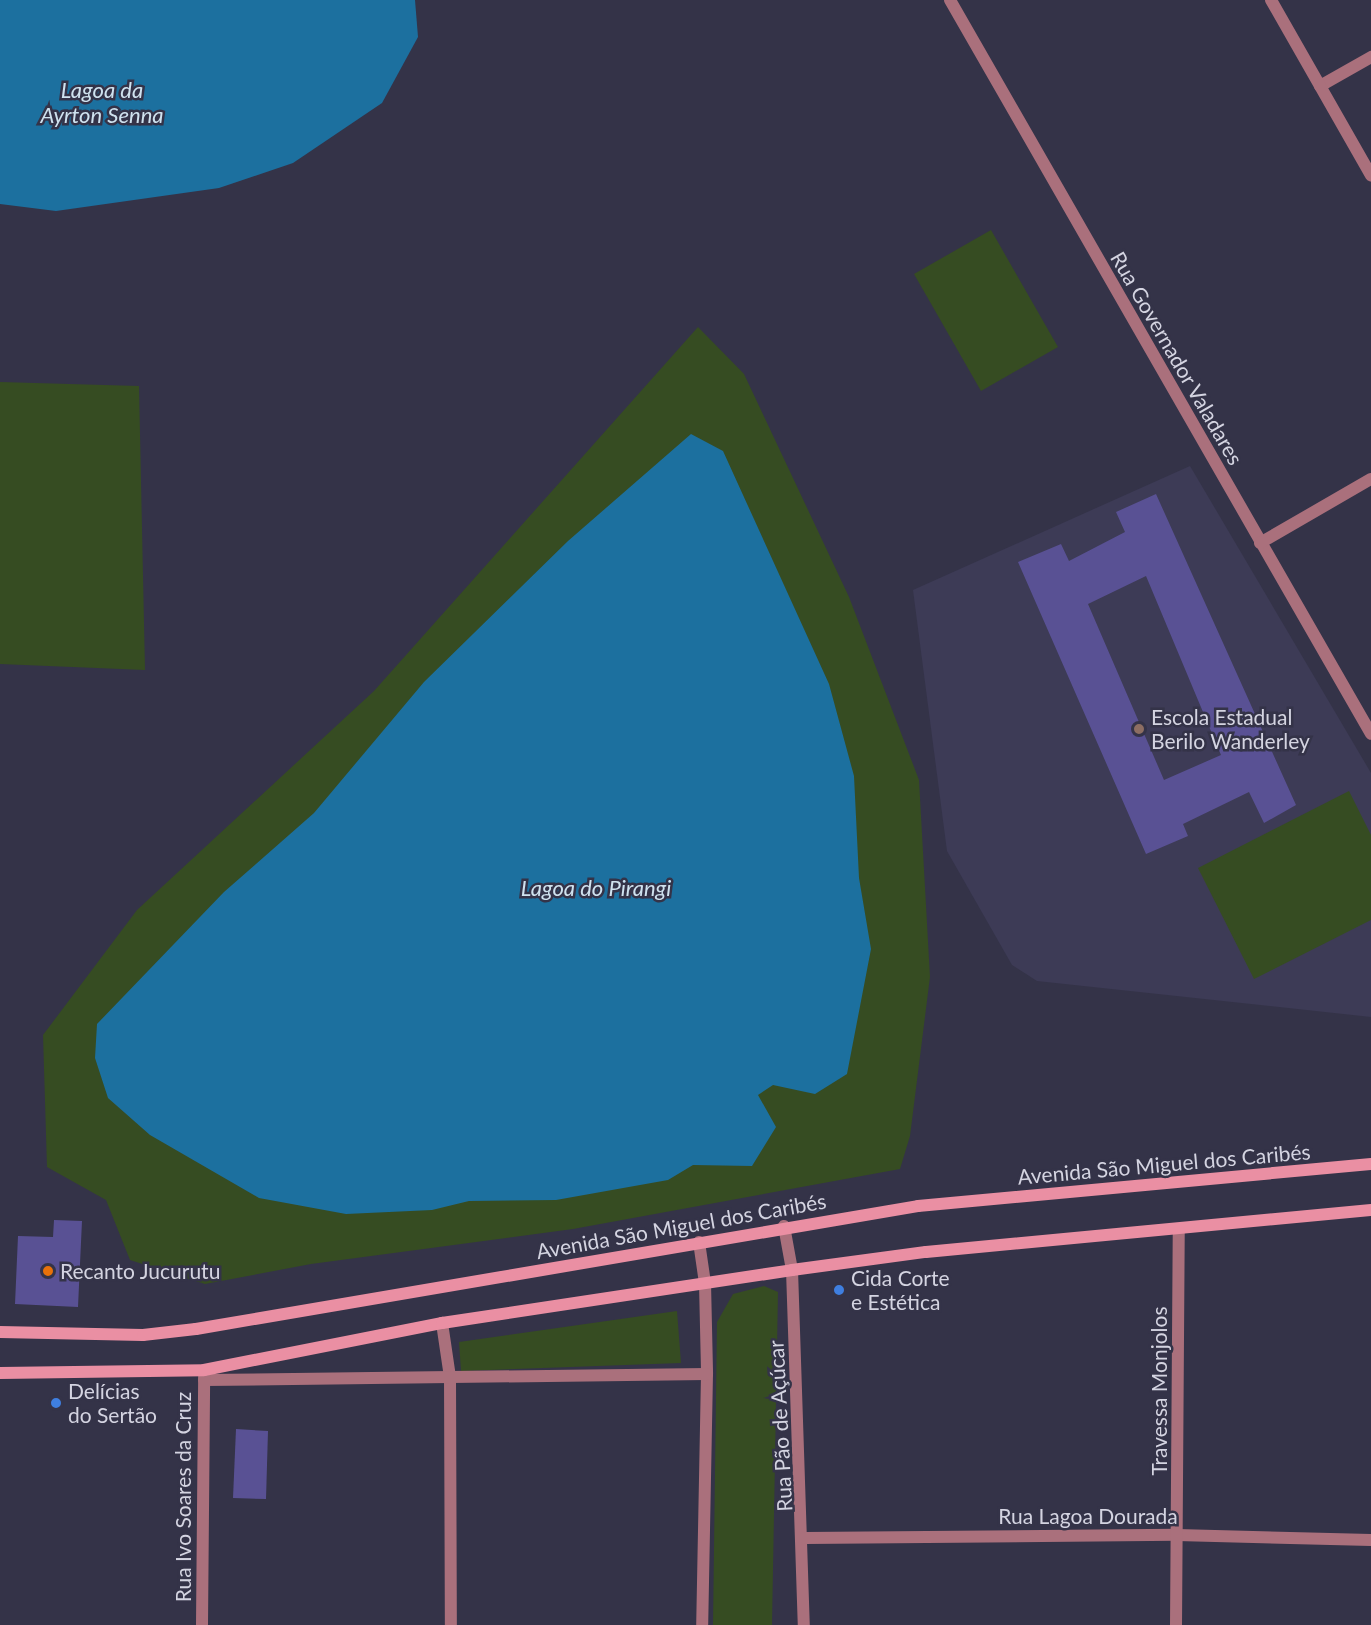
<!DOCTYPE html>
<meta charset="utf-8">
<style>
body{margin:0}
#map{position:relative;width:1371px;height:1625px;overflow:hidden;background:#343348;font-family:Lato,sans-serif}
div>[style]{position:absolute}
.built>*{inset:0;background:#3d3b56}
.green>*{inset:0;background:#364c22}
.water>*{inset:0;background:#1c709f}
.building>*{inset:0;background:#595194}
.minor>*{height:12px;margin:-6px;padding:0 6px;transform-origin:6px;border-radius:6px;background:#aa707c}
.tertiary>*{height:12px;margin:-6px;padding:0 6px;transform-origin:6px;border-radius:6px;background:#aa707c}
.secondary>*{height:12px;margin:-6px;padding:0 6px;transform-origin:6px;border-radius:6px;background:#ea8fa3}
.dots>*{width:16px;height:16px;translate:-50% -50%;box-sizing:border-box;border:3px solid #343348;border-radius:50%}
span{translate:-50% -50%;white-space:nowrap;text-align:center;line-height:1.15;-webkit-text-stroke:5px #343348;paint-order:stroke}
.street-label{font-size:21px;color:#d4d4e1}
.poi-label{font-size:21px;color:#d4d4e1}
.left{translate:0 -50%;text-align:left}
.water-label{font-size:22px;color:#cfe2ef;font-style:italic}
</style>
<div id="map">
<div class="built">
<div style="clip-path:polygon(1190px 466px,1371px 773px,1371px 1017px,1037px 981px,1012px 965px,947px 851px,913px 590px)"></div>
</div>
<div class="green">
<div style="clip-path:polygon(991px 230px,1058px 347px,981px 391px,914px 274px)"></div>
<div style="clip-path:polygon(698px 327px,744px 374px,849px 597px,919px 780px,930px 977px,910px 1136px,900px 1169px,573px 1229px,311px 1264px,205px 1284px,130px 1260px,106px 1200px,47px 1167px,43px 1035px,137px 910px,374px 691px)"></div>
<div style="clip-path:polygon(0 382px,139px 386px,145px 670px,0 664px)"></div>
<div style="clip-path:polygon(1349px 791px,1371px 835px,1371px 920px,1254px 979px,1198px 868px)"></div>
<div style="clip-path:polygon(764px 1286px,778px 1292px,772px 1625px,713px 1625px,717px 1322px,733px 1294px)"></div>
<div style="clip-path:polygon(677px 1311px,681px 1363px,461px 1371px,459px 1342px)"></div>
</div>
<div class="water">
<div style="clip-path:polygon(0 0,415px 0,418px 37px,382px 103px,293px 163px,219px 188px,56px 211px,0 204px)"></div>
<div style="clip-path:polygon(691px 434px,723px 451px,829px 684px,854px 776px,859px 878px,871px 949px,847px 1074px,815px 1094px,773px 1085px,758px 1095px,776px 1127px,752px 1166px,693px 1165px,668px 1180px,556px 1200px,469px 1201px,432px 1210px,346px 1214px,259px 1198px,150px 1135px,108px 1098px,95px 1058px,97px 1024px,224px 892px,314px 813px,424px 682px,568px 541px)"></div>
</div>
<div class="building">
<div style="clip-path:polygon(evenodd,1156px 494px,1296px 805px,1264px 823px,1249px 792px,1183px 824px,1188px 836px,1146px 854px,1018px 562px,1061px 544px,1069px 561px,1125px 532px,1116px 512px,1156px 494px,1146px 576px,1221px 755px,1164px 780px,1088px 604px,1146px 576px)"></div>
<div style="clip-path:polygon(54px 1220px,82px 1221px,78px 1307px,15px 1304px,18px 1236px,53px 1237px)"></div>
<div style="clip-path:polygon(236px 1429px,268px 1431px,266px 1499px,233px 1498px)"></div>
</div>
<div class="minor">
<div style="left:950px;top:0;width:846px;rotate:60.16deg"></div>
<div style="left:1320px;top:86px;width:59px;rotate:-29.6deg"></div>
<div style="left:1260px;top:543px;width:128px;rotate:-30deg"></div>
<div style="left:784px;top:1226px;width:45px;rotate:79.7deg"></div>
<div style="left:792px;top:1270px;width:355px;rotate:88.1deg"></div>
<div style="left:699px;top:1242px;width:41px;rotate:81.7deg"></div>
<div style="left:705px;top:1283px;width:91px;rotate:88.7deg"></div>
<div style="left:707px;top:1374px;width:251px;rotate:91.1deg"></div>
<div style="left:442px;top:1323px;width:55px;rotate:81.6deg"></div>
<div style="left:450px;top:1377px;width:248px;rotate:89.8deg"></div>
<div style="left:204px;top:1380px;width:503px;rotate:-0.68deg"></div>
<div style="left:805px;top:1538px;width:372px;rotate:-0.5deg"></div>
<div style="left:1177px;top:1535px;width:194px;rotate:1.5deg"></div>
<div style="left:202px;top:1625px;width:251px;rotate:-89.5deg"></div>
<div style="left:1176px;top:1625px;width:395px;rotate:-89.6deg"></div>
</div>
<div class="tertiary">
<div style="left:1271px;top:0;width:202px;rotate:60.3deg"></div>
</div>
<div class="secondary">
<div style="left:0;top:1332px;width:143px;rotate:1.2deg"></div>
<div style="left:143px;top:1335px;width:53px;rotate:-6.5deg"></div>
<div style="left:196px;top:1329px;width:732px;rotate:-9.67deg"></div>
<div style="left:918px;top:1206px;width:455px;rotate:-5.3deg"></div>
<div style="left:0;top:1373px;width:204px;rotate:-0.8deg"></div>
<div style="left:204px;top:1370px;width:243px;rotate:-11.2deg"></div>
<div style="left:442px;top:1323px;width:354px;rotate:-8.6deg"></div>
<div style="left:792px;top:1270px;width:135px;rotate:-7.7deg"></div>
<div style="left:926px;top:1252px;width:447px;rotate:-5.4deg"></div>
</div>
<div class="dots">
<div style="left:1139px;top:729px;background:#8d6e63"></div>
<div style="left:48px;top:1271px;background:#e8710a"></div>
<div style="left:839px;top:1290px;background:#3f7fe0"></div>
<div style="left:56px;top:1403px;background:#3f7fe0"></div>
</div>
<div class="street-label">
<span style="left:1177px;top:358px;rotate:60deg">Rua Governador Valadares</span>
<span style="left:1164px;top:1164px;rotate:-5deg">Avenida São Miguel dos Caribés</span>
<span style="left:681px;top:1226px;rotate:-10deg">Avenida São Miguel dos Caribés</span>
<span style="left:1159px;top:1391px;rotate:-90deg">Travessa Monjolos</span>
<span style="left:780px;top:1426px;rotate:-93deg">Rua Pão de Açúcar</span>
<span style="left:183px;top:1497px;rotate:-90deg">Rua Ivo Soares da Cruz</span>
<span style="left:1088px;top:1516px">Rua Lagoa Dourada</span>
</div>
<div class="poi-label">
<span class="left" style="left:1151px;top:729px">Escola Estadual<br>Berilo Wanderley</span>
<span class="left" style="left:60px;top:1271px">Recanto Jucurutu</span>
<span class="left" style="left:851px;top:1290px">Cida Corte<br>e Estética</span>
<span class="left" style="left:68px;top:1403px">Delícias<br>do Sertão</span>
</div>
<div class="water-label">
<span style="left:102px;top:102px">Lagoa da<br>Ayrton Senna</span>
<span style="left:596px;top:888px">Lagoa do Pirangi</span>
</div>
</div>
